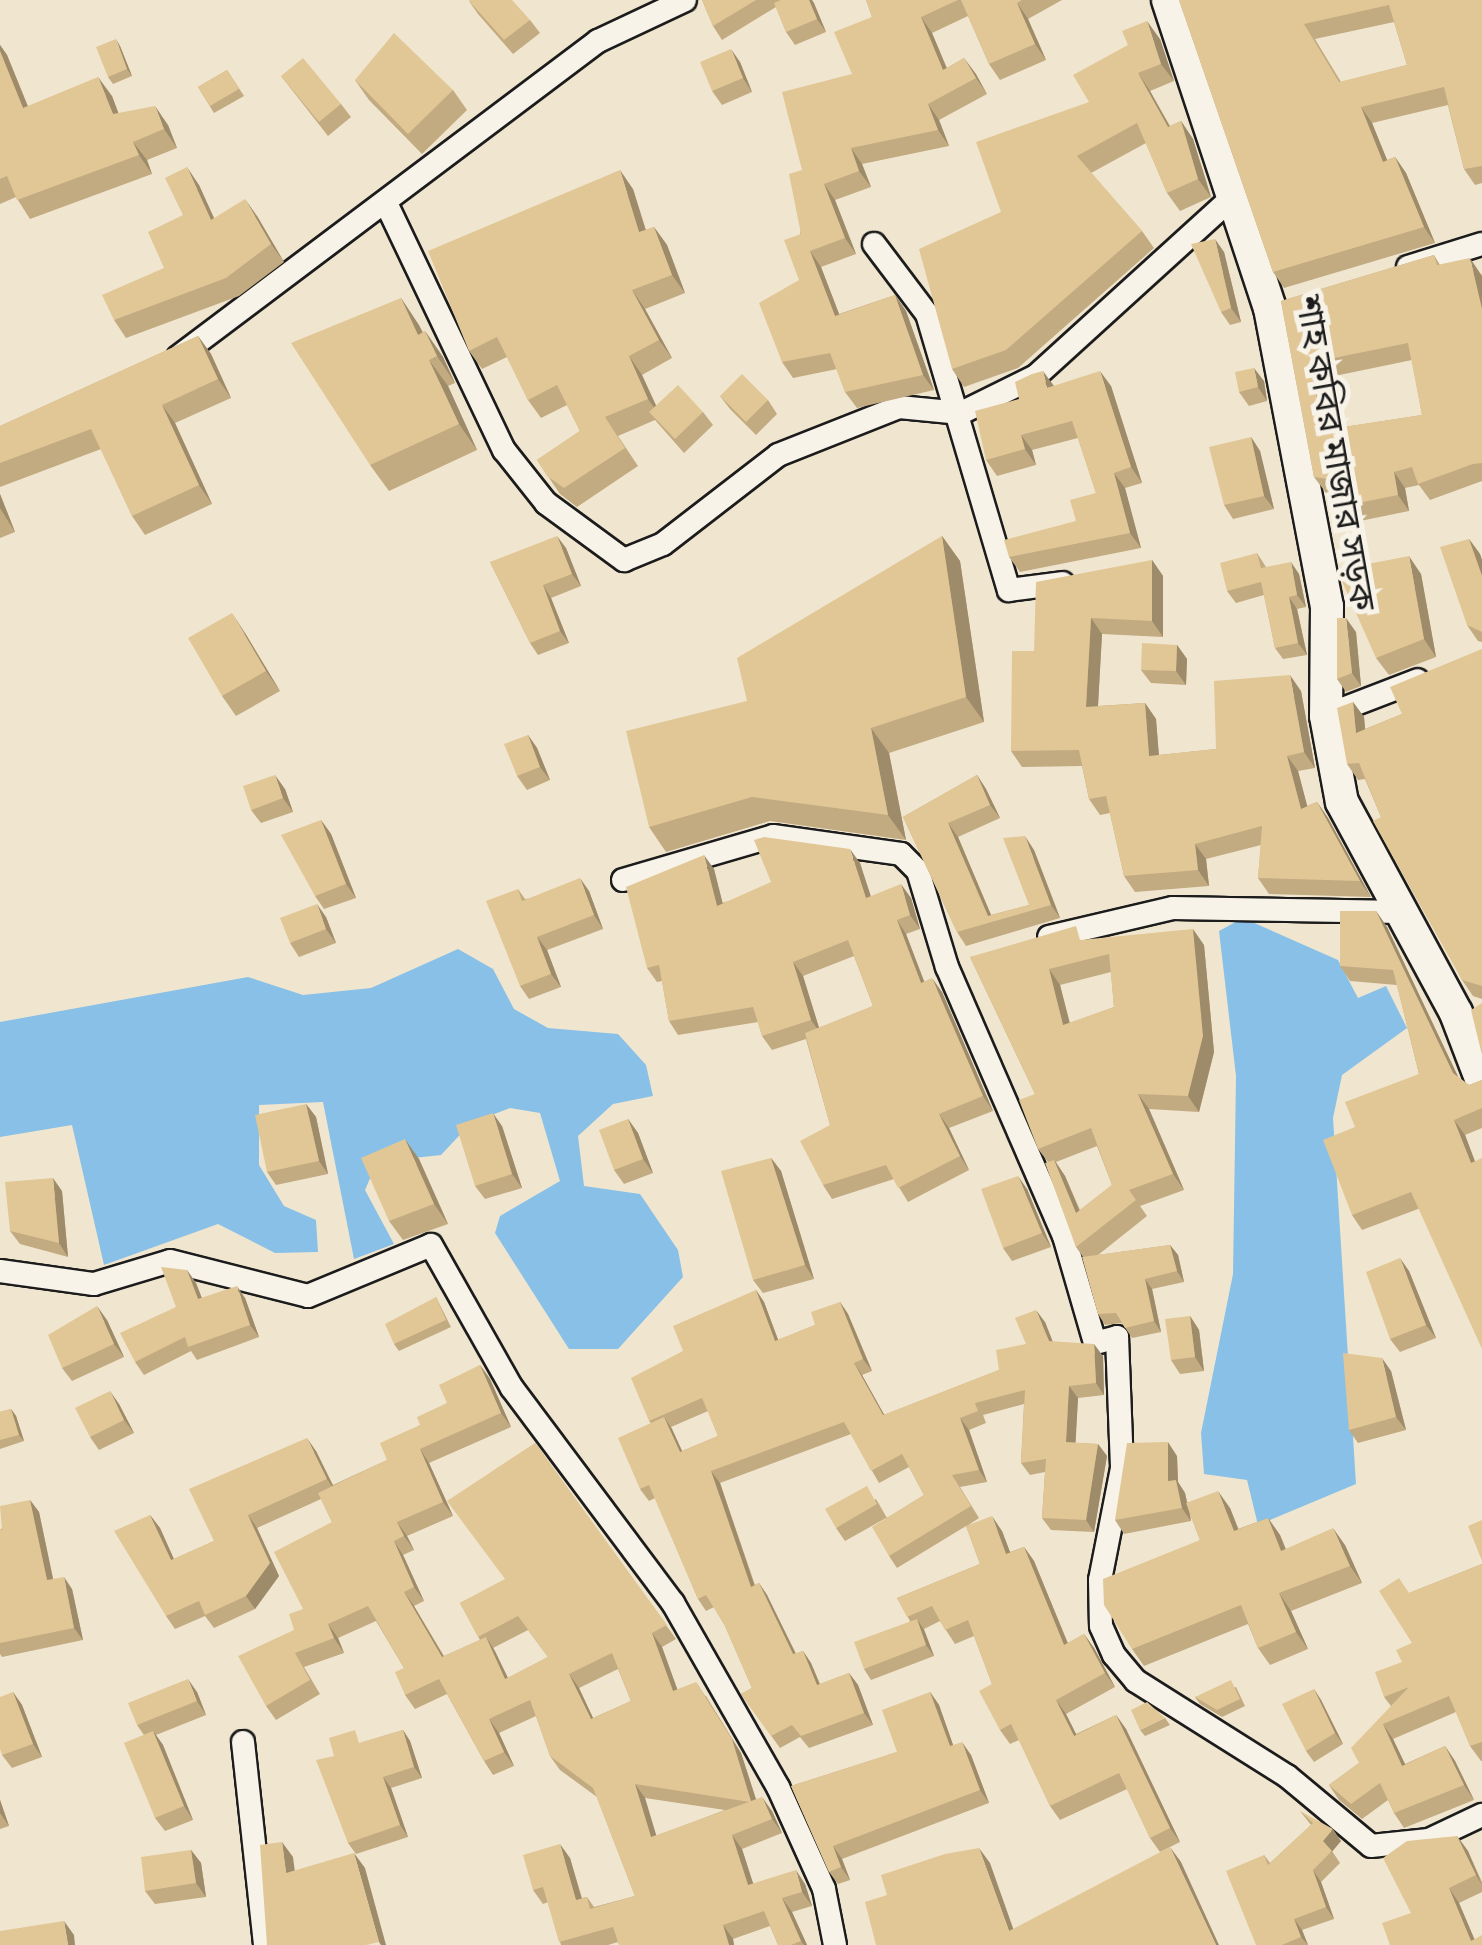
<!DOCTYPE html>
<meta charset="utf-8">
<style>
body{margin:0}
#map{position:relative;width:1482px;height:1945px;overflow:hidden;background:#f0e6cf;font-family:Pangolin,"Noto Sans Bengali",sans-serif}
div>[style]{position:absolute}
.water>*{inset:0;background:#89c0e7}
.roads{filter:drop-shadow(2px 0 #1c1c1c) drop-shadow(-2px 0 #1c1c1c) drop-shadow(0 2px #1c1c1c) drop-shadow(0 -2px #1c1c1c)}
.street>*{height:22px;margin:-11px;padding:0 11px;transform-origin:11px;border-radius:11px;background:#f7f3e8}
.secondary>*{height:32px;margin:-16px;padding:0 16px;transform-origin:16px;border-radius:16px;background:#f7f3e8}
.wall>*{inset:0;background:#c2aa81}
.shaded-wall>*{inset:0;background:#9e8b69}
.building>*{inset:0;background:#e1c696}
span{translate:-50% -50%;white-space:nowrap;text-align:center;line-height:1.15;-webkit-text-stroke:10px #f7f3e8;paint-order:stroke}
.street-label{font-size:35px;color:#1c1c1c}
</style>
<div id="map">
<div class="water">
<div style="clip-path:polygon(1243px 918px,1338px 960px,1358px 998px,1386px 986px,1407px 1028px,1342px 1075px,1333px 1118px,1356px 1484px,1258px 1525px,1247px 1480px,1204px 1474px,1201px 1433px,1233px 1274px,1236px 1076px,1219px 931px)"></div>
<div style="clip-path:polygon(458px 949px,493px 969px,514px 1009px,548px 1028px,618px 1034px,646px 1065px,653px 1096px,613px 1104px,578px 1136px,584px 1186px,640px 1194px,678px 1250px,683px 1277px,618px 1349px,569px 1349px,495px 1233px,500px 1216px,560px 1181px,540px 1113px,510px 1108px,471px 1123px,441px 1155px,377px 1162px,365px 1190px,394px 1244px,354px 1259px,323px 1102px,259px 1105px,259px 1165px,284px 1206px,316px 1220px,318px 1252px,275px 1253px,218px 1224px,104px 1265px,72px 1125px,0 1137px,0 1022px,248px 977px,303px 995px,371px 988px)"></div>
</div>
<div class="roads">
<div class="street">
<div style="left:386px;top:203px;width:274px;rotate:64.5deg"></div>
<div style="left:504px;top:450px;width:68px;rotate:51.6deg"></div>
<div style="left:546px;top:503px;width:97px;rotate:36.2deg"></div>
<div style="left:624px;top:560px;width:42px;rotate:-22.3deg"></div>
<div style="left:663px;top:544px;width:145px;rotate:-37.7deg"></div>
<div style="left:778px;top:455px;width:130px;rotate:-21.6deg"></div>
<div style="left:899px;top:407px;width:62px;rotate:5.5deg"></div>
<div style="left:961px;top:413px;width:84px;rotate:-26.3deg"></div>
<div style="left:1036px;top:376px;width:269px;rotate:-42.3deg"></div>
<div style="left:874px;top:244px;width:88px;rotate:52.9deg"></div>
<div style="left:927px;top:314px;width:288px;rotate:73.5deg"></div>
<div style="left:1009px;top:590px;width:54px;rotate:-7.4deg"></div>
<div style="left:1408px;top:267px;width:77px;rotate:-17.3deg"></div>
<div style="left:178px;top:357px;width:526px;rotate:-36.96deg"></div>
<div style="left:598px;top:41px;width:96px;rotate:-25.2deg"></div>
<div style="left:1327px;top:715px;width:97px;rotate:-21deg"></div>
<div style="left:623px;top:880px;width:156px;rotate:-16.3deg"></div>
<div style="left:773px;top:836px;width:129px;rotate:8deg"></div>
<div style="left:901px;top:854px;width:24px;rotate:45deg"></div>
<div style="left:918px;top:871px;width:100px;rotate:73.2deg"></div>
<div style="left:947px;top:967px;width:293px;rotate:66.5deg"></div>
<div style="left:1064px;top:1236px;width:111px;rotate:73.8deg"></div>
<div style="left:1095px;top:1343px;width:23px;rotate:-15deg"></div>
<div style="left:1117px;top:1337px;width:131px;rotate:87.8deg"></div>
<div style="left:1122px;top:1468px;width:114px;rotate:101.1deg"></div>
<div style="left:1100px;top:1580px;width:46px;rotate:88.8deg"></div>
<div style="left:1101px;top:1626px;width:32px;rotate:66deg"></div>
<div style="left:1114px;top:1655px;width:34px;rotate:50deg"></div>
<div style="left:1136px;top:1681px;width:178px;rotate:32.2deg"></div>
<div style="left:1287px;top:1776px;width:109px;rotate:39.8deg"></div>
<div style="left:1371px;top:1846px;width:58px;rotate:-5.9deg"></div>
<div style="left:1429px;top:1840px;width:59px;rotate:-25.3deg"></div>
<div style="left:1049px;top:937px;width:127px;rotate:-13.2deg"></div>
<div style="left:1173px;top:908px;width:228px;rotate:1deg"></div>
<div style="left:0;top:1271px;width:95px;rotate:7.9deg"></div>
<div style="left:94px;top:1284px;width:79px;rotate:-16.8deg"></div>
<div style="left:170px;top:1261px;width:142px;rotate:14.2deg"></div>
<div style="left:308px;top:1296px;width:133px;rotate:-22.5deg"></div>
<div style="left:431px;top:1245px;width:164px;rotate:60.5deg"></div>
<div style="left:512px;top:1388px;width:269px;rotate:53.2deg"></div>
<div style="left:673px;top:1603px;width:212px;rotate:60.3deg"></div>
<div style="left:778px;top:1787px;width:112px;rotate:65.7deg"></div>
<div style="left:824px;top:1889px;width:57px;rotate:78.9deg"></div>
<div style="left:243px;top:1742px;width:204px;rotate:83.8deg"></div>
</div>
<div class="secondary">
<div style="left:1168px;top:0;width:324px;rotate:71.7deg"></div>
<div style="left:1270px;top:308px;width:303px;rotate:79.2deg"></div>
<div style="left:1327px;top:606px;width:110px;rotate:90.5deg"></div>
<div style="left:1326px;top:716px;width:87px;rotate:79.5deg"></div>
<div style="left:1342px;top:802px;width:240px;rotate:61.6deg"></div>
<div style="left:1456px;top:1013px;width:73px;rotate:69.1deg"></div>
</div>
</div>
<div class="wall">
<div style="clip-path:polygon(702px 0,812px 0,826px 32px,795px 45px,786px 32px,776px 7px,722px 40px,713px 26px)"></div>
<div style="clip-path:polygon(866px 0,1062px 0,1028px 19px,1046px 60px,1000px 80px,989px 64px,968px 16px,932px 33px,947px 68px,964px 58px,987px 94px,939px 120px,949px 146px,862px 164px,871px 187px,835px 200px,856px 254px,821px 267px,839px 314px,895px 295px,906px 311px,934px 390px,857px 408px,845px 392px,837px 369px,793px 378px,782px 362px,799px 280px,802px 170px,852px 74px,872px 17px)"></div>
<div style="clip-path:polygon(evenodd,1179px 0,1482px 0,1482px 183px,1475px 185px,1464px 169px,1448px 105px,1372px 123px,1387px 160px,1395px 157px,1406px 173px,1435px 243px,1284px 288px,1273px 272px,1179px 0,1394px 22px,1407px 65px,1341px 82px,1315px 39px,1394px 22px)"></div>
<div style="clip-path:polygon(469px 1px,530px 20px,540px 33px,513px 54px,478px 14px)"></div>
<div style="clip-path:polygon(1160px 39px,1174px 81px,1150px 91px,1170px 126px,1181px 121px,1193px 139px,1211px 197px,1180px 211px,1167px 193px,1146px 143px,1091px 173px,1142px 231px,1154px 248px,1018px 368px,964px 387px,952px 369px,1001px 212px,1089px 102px)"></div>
<div style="clip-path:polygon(0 45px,7px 55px,28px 106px,112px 96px,118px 113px,168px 125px,177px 148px,147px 160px,152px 174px,30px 219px,16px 197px,0 204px)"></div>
<div style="clip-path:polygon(120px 46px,132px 76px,113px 84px,108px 77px)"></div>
<div style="clip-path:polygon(740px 62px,752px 92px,722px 105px,712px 91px)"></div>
<div style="clip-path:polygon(227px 70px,244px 96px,214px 113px,198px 87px)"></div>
<div style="clip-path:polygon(281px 76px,341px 104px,351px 117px,328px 136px)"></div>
<div style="clip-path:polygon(355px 80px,453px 90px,467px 110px,422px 154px,369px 100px)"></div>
<div style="clip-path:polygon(199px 185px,214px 218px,257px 216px,284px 262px,239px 296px,126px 338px,114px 320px,164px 268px,183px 215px)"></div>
<div style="clip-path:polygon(633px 189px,646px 230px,654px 227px,667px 245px,685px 293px,645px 309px,672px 358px,642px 375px,656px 405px,703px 412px,713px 425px,684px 453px,655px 420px,618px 436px,638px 466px,577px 507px,560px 494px,537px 460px,580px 431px,567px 405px,541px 418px,528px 400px,507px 357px,482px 369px,469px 351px)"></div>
<div style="clip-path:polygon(1224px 252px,1241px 322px,1230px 325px,1221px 312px)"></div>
<div style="clip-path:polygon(evenodd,1434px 255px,1440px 265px,1481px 274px,1482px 276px,1482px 481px,1430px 500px,1419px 485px,1405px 488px,1409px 511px,1360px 521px,1348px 505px,1346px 496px,1326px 493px,1314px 477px,1281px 301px,1434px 255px,1412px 360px,1422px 415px,1331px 429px,1320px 379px,1412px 360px)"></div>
<div style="clip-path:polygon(401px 298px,423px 332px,425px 331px,443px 357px,455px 383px,448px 386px,477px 450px,389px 491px,370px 465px)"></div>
<div style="clip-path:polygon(198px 336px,211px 354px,231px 398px,175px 423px,212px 504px,145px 535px,132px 516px,101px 449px,0 487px,0 426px)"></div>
<div style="clip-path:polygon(1264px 381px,1267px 401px,1249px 406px,1239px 392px)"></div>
<div style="clip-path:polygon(1053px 386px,1111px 386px,1142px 483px,1125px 488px,1141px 548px,1020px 572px,1009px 557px,1076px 521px,1096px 493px,1078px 438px,1032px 450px,1036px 465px,997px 476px,986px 460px,1019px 399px)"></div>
<div style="clip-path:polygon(720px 396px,768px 400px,777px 414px,756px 435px,730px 409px)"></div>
<div style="clip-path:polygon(1251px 437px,1260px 451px,1274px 509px,1233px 519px,1224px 505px)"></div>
<div style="clip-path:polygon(0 494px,15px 532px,0 538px)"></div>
<div style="clip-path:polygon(942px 536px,960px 561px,984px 722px,889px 753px,906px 840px,770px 821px,666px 852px,649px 827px,747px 701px)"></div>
<div style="clip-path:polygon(1469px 539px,1480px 554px,1482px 560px,1482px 642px,1478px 641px,1467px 625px)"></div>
<div style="clip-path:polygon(566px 548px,581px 586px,551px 598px,569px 643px,538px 655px,530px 643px,490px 562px)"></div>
<div style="clip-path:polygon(1257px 553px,1266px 567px,1299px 574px,1306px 607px,1297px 609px,1307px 655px,1283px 659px,1275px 648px,1264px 595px,1236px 603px,1227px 591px)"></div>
<div style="clip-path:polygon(1152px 560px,1163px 576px,1163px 637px,1102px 634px,1098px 706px,1145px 703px,1156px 719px,1159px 755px,1216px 749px,1301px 691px,1315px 768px,1298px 771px,1307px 806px,1317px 802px,1328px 818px,1371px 897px,1269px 894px,1258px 878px,1261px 845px,1206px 859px,1209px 886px,1135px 892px,1124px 876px,1110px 813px,1100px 815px,1089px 799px,1082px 766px,1022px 767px,1011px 751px,1034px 651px)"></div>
<div style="clip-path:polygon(1421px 574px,1436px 657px,1389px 675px,1376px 658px)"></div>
<div style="clip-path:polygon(1356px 632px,1361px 686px,1346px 692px,1337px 679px)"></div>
<div style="clip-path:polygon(245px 633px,280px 691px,236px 716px,222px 696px)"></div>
<div style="clip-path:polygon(1177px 645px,1187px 659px,1186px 685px,1151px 683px,1141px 670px)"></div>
<div style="clip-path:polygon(1482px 649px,1482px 999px,1473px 996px,1462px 980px,1381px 817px,1365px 779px,1358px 780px,1347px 764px,1353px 702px,1364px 717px,1365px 729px,1402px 714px)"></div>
<div style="clip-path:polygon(528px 735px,537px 748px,550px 780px,527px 790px,517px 776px)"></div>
<div style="clip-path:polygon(977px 775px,986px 789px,1000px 818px,958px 837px,991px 915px,1029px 905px,1034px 850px,1060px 918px,966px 946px,957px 932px,903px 817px)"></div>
<div style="clip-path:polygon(285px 789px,293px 812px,261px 823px,251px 810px)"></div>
<div style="clip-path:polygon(321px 820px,331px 834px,356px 898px,324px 909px,315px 896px)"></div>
<div style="clip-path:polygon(evenodd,860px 863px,870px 896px,911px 898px,920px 929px,906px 934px,924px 981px,942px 992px,993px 1111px,949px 1128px,969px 1170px,908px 1202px,894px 1179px,832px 1199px,823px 1185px,830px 1125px,806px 1039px,772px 1050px,762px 1036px,758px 1022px,678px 1035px,669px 1021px,662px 981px,657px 982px,647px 968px,714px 869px,722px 903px,860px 863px,854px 956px,873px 1006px,819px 1028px,803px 976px,854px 956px)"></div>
<div style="clip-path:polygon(518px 889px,525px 899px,589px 891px,603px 929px,547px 950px,561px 987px,529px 999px,520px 986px)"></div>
<div style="clip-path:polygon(1376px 911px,1387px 927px,1458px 1077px,1469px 1085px,1482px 1080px,1482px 1128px,1465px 1135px,1475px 1161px,1418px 1209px,1362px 1230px,1352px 1215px,1355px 1127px,1419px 1074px,1397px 985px,1350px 981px,1340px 966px)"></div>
<div style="clip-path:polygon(326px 917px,336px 943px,299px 957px,290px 943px)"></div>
<div style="clip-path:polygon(evenodd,1085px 940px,1204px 945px,1214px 1052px,1199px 1112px,1149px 1109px,1184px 1190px,1140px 1206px,1147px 1216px,1098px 1255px,1170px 1245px,1178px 1255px,1184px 1282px,1152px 1289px,1161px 1332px,1132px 1338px,1122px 1323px,1105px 1325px,1098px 1314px,1083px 1257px,1076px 1247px,1048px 1162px,1038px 1149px,1035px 1094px,970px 957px,1085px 940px,1111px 972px,1114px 1007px,1070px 1023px,1060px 985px,1111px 972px,1085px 940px,1097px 1146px,1112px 1185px,1080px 1210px,1065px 1176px,1056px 1162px,1097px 1146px)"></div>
<div style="clip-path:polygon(306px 1104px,316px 1117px,328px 1174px,276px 1185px,267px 1172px)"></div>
<div style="clip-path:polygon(628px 1119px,638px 1133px,653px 1173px,624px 1184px,614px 1170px)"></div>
<div style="clip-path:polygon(502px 1126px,522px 1188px,485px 1199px,475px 1186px)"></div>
<div style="clip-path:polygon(771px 1158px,781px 1171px,814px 1279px,763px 1293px,753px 1280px)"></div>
<div style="clip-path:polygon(419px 1159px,448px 1224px,403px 1240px,389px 1221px)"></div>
<div style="clip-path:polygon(1027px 1189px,1051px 1247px,1012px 1261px,1003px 1248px)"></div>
<div style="clip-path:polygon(62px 1191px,68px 1257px,20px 1244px,10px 1231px)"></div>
<div style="clip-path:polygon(187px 1270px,196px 1283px,202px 1298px,245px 1298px,259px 1337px,197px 1360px,191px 1351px,144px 1375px,135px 1362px,176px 1307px)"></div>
<div style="clip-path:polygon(1409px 1271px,1436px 1338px,1400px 1352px,1390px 1339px)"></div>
<div style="clip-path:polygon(evenodd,756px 1290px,764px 1302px,778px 1340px,815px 1325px,840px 1302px,848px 1314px,872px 1371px,862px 1375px,884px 1415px,999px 1370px,1026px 1344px,1045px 1322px,1053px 1342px,1103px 1356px,1104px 1395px,1078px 1398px,1075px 1443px,1098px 1444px,1107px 1456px,1094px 1532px,1051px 1530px,1042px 1518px,1045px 1472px,1030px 1475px,1021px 1463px,1024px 1404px,983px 1415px,986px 1423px,969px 1430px,987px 1482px,960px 1487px,979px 1518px,967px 1526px,1002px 1531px,1010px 1552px,1024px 1547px,1034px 1561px,1068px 1643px,1084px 1634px,1094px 1648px,1115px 1687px,1066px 1714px,1076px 1734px,1116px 1715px,1126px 1729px,1180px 1842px,1160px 1852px,1150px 1838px,1127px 1789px,1060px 1820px,1050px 1806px,1019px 1740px,1010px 1744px,1000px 1730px,992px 1684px,974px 1636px,955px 1644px,940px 1621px,924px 1629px,934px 1656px,871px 1680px,864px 1669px,910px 1621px,897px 1598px,980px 1564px,966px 1526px,897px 1568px,889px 1556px,886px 1518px,845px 1541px,836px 1528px,876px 1499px,887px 1518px,924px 1495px,909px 1467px,879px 1483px,851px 1434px,720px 1483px,755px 1585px,759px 1583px,767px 1595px,795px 1654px,803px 1651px,811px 1663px,820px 1684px,849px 1673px,858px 1685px,873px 1725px,809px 1748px,800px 1737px,780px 1748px,741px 1694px,752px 1688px,725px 1626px,714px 1607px,706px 1611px,698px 1599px,655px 1498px,649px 1501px,640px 1489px,651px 1423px,649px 1421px,683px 1351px,756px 1290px,708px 1411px,718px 1436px,682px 1451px,671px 1427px,708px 1411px)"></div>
<div style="clip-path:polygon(436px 1297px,451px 1327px,399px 1351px,394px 1344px)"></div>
<div style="clip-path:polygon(1190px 1316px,1199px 1330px,1204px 1371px,1180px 1374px,1171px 1360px)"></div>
<div style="clip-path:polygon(107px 1320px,124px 1357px,72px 1381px,62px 1368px)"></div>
<div style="clip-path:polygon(evenodd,480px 1365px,490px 1379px,511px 1427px,429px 1463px,453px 1516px,407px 1536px,414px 1550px,403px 1555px,424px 1601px,414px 1606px,444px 1656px,480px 1640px,460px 1603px,505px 1580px,535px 1443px,676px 1639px,662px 1647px,677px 1689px,706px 1696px,741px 1753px,756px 1799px,772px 1811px,782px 1833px,742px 1849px,753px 1883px,805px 1884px,812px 1906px,792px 1912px,807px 1945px,778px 1945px,770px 1926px,733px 1939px,734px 1945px,619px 1945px,618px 1942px,608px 1945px,561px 1945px,548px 1902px,543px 1904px,533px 1890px,570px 1858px,582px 1898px,587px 1897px,594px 1907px,635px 1896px,597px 1797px,560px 1770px,550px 1756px,536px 1716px,499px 1733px,514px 1766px,493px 1775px,484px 1761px,447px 1694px,415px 1709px,405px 1695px,404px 1668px,376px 1621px,338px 1638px,344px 1653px,304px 1667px,320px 1694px,276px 1720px,266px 1706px,303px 1609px,332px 1522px,321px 1499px,257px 1528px,279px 1576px,255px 1609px,214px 1628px,205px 1616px,175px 1629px,166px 1616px,150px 1515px,160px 1528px,174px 1559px,214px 1541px,316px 1451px,333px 1485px,387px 1460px,420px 1425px,447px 1403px,480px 1365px,528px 1630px,548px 1657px,508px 1678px,493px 1648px,528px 1630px,480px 1365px,618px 1669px,631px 1701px,593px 1718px,579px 1688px,618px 1669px,480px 1365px,645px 1798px,725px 1810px,656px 1836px,645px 1798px)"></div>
<div style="clip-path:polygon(1391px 1371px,1406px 1430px,1358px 1443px,1349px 1430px)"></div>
<div style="clip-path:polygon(119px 1404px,134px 1433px,99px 1450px,90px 1437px)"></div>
<div style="clip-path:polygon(11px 1409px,16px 1416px,24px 1441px,0 1449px,0 1412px)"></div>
<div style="clip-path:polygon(1177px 1456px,1178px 1482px,1185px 1493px,1187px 1502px,1230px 1508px,1238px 1529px,1268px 1518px,1280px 1535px,1286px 1549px,1345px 1545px,1362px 1583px,1291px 1611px,1308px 1649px,1270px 1665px,1258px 1648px,1248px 1624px,1144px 1666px,1132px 1649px,1200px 1540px,1190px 1514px,1191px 1521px,1124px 1534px,1115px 1520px)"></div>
<div style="clip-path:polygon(30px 1500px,39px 1512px,53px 1579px,72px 1589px,83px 1640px,2px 1657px,0 1654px,0 1530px)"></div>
<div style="clip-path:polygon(1482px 1564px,1482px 1761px,1481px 1761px,1470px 1746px,1456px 1712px,1393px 1739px,1405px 1764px,1445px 1746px,1455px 1761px,1474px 1800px,1404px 1828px,1394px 1813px,1388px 1800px,1362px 1819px,1339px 1800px,1329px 1785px,1359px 1763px,1391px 1706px,1384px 1697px,1412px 1643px,1409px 1593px)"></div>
<div style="clip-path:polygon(1236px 1687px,1245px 1706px,1222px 1717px,1200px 1704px,1195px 1697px)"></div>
<div style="clip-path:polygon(1314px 1689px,1321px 1700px,1343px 1744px,1314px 1762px,1306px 1751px)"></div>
<div style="clip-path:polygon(13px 1692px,22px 1705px,42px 1757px,12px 1768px,2px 1755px)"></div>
<div style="clip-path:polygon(197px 1692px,206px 1715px,156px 1735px,163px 1745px,193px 1820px,165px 1831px,155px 1818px,144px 1735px,137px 1725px)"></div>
<div style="clip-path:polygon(930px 1692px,939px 1705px,953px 1745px,971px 1755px,989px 1803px,842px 1859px,850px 1880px,838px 1884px,829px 1872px,791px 1786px,897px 1752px)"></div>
<div style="clip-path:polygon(1165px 1718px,1170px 1725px,1145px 1736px,1140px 1730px)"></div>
<div style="clip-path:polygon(403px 1730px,410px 1741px,422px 1778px,391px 1788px,408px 1837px,356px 1854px,348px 1843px,334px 1756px,363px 1742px)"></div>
<div style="clip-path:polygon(0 1800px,9px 1826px,0 1829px)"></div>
<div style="clip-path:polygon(1300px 1811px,1341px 1841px,1332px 1851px,1340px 1863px,1321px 1882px,1334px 1919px,1302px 1930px,1308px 1945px,1256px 1945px,1264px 1855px,1270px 1863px,1311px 1825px)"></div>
<div style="clip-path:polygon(1457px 1836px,1468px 1851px,1482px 1882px,1482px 1892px,1459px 1903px,1474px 1939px,1482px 1945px,1411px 1913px)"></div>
<div style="clip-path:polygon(191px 1850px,201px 1863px,206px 1897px,155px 1904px,145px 1891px)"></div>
</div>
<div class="shaded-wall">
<div style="clip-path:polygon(809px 0,812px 0,814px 3px,826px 32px,817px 19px)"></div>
<div style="clip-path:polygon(1017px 3px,1028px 19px,1046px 60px,1035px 44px)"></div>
<div style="clip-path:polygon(921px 17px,932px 33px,954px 86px,943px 70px)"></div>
<div style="clip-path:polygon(1147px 21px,1160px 39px,1174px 81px,1161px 64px)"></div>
<div style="clip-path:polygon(116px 39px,120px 46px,132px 76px,127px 69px)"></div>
<div style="clip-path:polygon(0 45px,7px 55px,36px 127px,23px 108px,0 51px)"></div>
<div style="clip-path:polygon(731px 49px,740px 62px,752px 92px,743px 78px)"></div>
<div style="clip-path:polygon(964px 58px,976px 74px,987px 94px,976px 78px)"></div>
<div style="clip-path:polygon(1138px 73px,1150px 91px,1180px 145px,1168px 127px)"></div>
<div style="clip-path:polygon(98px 77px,112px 96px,126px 133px,113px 114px)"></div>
<div style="clip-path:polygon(928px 104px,939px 120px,949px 146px,938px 130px)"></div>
<div style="clip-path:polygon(155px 106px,168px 125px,177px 148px,164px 129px)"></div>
<div style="clip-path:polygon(1361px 107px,1372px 123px,1394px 177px,1383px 162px)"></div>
<div style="clip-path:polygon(1181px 121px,1193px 139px,1211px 197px,1198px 179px)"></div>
<div style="clip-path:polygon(133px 142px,147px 160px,152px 174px,139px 155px)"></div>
<div style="clip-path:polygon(851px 148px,862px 164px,871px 187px,859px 171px)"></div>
<div style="clip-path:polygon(1395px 157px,1406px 173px,1435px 243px,1424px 227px)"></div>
<div style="clip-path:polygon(187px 167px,199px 185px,223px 238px,211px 220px)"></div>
<div style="clip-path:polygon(620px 170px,633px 189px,652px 251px,639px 232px)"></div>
<div style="clip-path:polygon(824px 184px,835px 200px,856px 254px,845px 238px)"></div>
<div style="clip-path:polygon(245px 199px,257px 216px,284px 262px,271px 244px)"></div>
<div style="clip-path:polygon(654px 227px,667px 245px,685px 293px,672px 275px)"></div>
<div style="clip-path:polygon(1215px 239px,1224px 252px,1241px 322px,1231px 308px)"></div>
<div style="clip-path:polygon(810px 251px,821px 267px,846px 332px,835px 316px)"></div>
<div style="clip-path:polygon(1470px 258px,1482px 276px,1482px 309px)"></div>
<div style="clip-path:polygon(632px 290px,645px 309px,672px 358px,659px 340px)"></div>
<div style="clip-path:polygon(895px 295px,906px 311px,934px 390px,923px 375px)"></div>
<div style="clip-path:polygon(401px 298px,419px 325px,436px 361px,418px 335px)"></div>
<div style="clip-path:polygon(425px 331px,443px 357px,455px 383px,437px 356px)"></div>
<div style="clip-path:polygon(198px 336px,211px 354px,231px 398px,218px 379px)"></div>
<div style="clip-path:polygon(629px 356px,642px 375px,661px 417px,648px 399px)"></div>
<div style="clip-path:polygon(429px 360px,448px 386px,477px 450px,459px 424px)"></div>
<div style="clip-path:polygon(1309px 363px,1320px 379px,1335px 446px,1324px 430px)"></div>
<div style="clip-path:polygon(1254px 368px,1264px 381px,1267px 401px,1258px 387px)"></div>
<div style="clip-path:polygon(1043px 371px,1054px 386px,1047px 388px)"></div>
<div style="clip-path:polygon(1100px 371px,1111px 386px,1142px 483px,1131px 467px)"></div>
<div style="clip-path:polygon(162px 405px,175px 423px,212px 504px,199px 485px)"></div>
<div style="clip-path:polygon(1021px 435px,1032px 450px,1036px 465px,1025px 449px)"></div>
<div style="clip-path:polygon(1251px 437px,1260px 451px,1274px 509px,1264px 496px)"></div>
<div style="clip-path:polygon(1394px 472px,1405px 488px,1409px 511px,1398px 495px)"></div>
<div style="clip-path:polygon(1114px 473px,1125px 488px,1141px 548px,1130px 533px)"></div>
<div style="clip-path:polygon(0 494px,15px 532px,0 508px)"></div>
<div style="clip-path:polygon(557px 536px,566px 548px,581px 586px,572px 574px)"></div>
<div style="clip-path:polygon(942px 536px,960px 561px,984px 722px,966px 697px)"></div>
<div style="clip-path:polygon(1469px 539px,1480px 554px,1482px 560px,1482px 576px)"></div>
<div style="clip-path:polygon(1409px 556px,1421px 574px,1436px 657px,1424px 639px)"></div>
<div style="clip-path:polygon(1152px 560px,1163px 576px,1163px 637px,1152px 621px)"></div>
<div style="clip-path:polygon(1291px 562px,1299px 574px,1306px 607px,1297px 595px)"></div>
<div style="clip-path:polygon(543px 585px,551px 598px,569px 643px,560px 631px)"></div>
<div style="clip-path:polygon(1289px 597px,1297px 609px,1307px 655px,1298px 643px)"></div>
<div style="clip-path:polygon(232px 613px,245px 633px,280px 691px,266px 671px)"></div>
<div style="clip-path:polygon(1091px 618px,1102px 634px,1097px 723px,1086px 707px)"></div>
<div style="clip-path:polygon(1346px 618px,1356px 632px,1361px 686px,1352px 673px)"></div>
<div style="clip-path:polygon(1177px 645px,1187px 659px,1186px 685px,1176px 671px)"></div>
<div style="clip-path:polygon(1290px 675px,1301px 691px,1315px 768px,1304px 752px)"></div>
<div style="clip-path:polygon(1353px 702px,1364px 717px,1367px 748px,1356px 733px)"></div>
<div style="clip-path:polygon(1145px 703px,1156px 719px,1160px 771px,1149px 756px)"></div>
<div style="clip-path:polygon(871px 728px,889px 753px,906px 840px,888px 815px)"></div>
<div style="clip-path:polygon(528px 735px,537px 748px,550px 780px,540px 767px)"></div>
<div style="clip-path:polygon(1287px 756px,1298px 771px,1312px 824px,1301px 809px)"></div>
<div style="clip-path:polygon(275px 775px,285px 789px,293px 812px,283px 798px)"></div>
<div style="clip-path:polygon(977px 775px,986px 789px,1000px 818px,990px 805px)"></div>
<div style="clip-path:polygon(1317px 802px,1328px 818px,1371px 897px,1360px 881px)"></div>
<div style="clip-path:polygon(321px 820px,331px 834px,356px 898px,346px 884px)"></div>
<div style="clip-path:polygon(948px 823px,958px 837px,994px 922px,988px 916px)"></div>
<div style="clip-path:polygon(1025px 836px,1034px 850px,1060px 918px,1051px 905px)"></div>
<div style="clip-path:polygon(1195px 844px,1206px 859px,1209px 886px,1198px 870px)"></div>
<div style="clip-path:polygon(850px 849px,860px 863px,876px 912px,866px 898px)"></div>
<div style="clip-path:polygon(704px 855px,714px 869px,727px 920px,717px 906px)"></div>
<div style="clip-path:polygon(580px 878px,589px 891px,603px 929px,594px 915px)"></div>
<div style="clip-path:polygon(901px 884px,911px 898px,920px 929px,910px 915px)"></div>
<div style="clip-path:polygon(317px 904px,326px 917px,336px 943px,326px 929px)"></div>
<div style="clip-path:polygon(1376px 911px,1387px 927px,1464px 1089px,1453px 1073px)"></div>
<div style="clip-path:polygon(897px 920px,906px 934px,930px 997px,921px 983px)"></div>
<div style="clip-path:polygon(1193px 929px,1204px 945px,1214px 1052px,1199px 1112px,1188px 1096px)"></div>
<div style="clip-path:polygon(537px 937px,547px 950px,561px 987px,551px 974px)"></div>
<div style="clip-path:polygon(793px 962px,803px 976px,821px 1034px,811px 1020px)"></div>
<div style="clip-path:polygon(1049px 969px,1060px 985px,1074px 1041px,1063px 1025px)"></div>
<div style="clip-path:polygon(932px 978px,942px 992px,993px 1111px,983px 1096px)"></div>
<div style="clip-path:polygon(1138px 1094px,1149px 1109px,1184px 1190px,1173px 1174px)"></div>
<div style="clip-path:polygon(306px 1104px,316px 1117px,328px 1174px,319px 1161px)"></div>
<div style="clip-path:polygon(493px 1113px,502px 1126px,522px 1188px,512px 1174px)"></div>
<div style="clip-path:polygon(939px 1114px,949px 1128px,969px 1170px,960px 1156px)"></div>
<div style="clip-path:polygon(628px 1119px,638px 1133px,653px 1173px,643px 1159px)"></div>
<div style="clip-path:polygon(1454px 1120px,1465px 1135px,1481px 1178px,1471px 1163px)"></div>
<div style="clip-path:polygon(405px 1139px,419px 1159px,448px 1224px,434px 1204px)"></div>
<div style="clip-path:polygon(771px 1158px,781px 1171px,814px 1279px,805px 1265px)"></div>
<div style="clip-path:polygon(1054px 1160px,1065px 1176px,1087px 1229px,1076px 1213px)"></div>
<div style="clip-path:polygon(1018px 1176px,1027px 1189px,1051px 1247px,1042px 1233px)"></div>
<div style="clip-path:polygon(53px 1178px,62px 1191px,68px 1257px,59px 1243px)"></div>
<div style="clip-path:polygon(1170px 1245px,1178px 1255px,1184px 1282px,1177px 1271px)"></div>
<div style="clip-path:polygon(1400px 1258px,1409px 1271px,1436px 1338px,1426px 1325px)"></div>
<div style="clip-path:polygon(187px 1270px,196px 1283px,207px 1312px,198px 1299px)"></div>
<div style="clip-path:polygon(1145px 1279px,1152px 1289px,1161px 1332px,1154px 1321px)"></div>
<div style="clip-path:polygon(237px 1286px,245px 1298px,259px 1337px,250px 1325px)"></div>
<div style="clip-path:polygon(756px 1290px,764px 1302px,783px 1353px,775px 1341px)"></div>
<div style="clip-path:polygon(840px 1302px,848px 1314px,872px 1371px,863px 1359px)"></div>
<div style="clip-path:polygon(97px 1306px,107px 1320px,124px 1357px,114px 1344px)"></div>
<div style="clip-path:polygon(1036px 1310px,1045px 1322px,1057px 1353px,1049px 1341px)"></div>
<div style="clip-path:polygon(1190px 1316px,1199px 1330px,1204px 1371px,1195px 1357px)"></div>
<div style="clip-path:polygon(1094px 1344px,1103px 1356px,1104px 1395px,1096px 1383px)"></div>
<div style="clip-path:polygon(1382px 1358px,1391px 1371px,1406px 1430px,1396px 1417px)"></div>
<div style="clip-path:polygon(854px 1363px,862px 1375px,891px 1427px,883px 1415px)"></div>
<div style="clip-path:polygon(480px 1365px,490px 1379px,511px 1427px,501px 1413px)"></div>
<div style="clip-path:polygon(1069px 1386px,1078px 1398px,1075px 1454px,1066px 1442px)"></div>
<div style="clip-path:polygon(110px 1391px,119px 1404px,134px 1433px,124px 1420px)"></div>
<div style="clip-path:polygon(11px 1409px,16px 1416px,24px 1441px,19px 1435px)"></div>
<div style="clip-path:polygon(664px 1417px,672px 1429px,688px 1464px,680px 1452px)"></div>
<div style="clip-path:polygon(960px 1418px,969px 1430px,987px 1482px,979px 1470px)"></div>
<div style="clip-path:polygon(307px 1438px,316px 1451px,336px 1492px,327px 1479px)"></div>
<div style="clip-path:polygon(1168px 1442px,1177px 1456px,1178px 1482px,1185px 1493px,1191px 1521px,1182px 1508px,1168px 1481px)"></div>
<div style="clip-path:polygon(1098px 1444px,1107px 1456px,1094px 1532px,1086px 1520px)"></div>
<div style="clip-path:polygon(420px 1449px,429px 1463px,453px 1516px,443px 1502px)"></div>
<div style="clip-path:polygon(711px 1471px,720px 1483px,759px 1599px,751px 1587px)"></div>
<div style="clip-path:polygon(1218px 1491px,1230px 1508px,1246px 1548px,1234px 1531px)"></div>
<div style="clip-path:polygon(30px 1500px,39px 1512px,56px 1593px,47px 1580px)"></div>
<div style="clip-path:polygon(150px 1515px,160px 1528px,180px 1573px,171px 1560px)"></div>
<div style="clip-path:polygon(248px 1515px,257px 1528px,279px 1576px,255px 1609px,246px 1596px)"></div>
<div style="clip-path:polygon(992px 1516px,1002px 1531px,1016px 1568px,1006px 1554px)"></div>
<div style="clip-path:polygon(1268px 1518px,1280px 1535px,1293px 1568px,1281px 1551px)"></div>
<div style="clip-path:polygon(397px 1522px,407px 1536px,414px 1550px,404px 1536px)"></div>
<div style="clip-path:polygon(1333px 1528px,1345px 1545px,1362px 1583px,1350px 1566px)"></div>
<div style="clip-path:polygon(394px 1541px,403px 1555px,424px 1601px,414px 1587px)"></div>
<div style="clip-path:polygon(1024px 1547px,1034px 1561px,1074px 1659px,1064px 1645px)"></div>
<div style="clip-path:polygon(64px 1577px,72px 1589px,83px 1640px,74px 1628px)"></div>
<div style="clip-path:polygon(759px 1583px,767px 1595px,802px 1666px,793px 1654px)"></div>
<div style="clip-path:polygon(404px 1592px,414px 1606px,452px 1671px,442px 1657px)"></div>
<div style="clip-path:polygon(1279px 1593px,1291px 1611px,1308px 1649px,1296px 1632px)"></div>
<div style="clip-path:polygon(917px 1619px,924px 1630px,934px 1656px,926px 1645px)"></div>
<div style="clip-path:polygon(328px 1624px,338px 1638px,344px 1653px,334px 1638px)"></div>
<div style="clip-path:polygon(652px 1633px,662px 1647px,683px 1705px,673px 1691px)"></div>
<div style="clip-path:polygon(1084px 1634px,1094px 1648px,1115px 1687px,1105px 1673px)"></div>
<div style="clip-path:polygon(486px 1637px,495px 1651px,515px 1693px,505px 1679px)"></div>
<div style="clip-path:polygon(803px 1651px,811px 1663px,825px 1697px,817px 1685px)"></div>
<div style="clip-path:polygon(849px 1673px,858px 1685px,873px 1725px,864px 1713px)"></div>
<div style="clip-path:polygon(569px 1674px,579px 1688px,600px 1733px,591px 1719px)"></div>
<div style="clip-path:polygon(188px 1679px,197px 1692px,206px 1715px,197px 1701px)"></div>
<div style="clip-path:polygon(696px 1682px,741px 1753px,761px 1815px,751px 1801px)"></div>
<div style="clip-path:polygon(1314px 1689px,1321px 1700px,1343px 1744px,1335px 1733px)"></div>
<div style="clip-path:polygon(13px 1692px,22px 1705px,42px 1757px,33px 1744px)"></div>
<div style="clip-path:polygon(930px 1692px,939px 1705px,958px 1759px,950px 1746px)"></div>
<div style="clip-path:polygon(1056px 1700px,1066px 1714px,1084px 1750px,1074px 1736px)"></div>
<div style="clip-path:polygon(1116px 1715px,1126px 1729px,1180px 1842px,1170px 1828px)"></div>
<div style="clip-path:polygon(489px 1719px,499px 1733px,514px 1766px,504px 1752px)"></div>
<div style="clip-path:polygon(1383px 1724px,1393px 1739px,1413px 1781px,1402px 1766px)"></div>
<div style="clip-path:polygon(403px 1730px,410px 1741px,422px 1778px,414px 1767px)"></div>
<div style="clip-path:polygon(153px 1731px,163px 1745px,193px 1820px,184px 1806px)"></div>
<div style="clip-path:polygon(962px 1742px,971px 1755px,989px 1803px,980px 1790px)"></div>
<div style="clip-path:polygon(1445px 1746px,1455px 1761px,1474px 1800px,1464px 1785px)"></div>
<div style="clip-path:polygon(383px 1777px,391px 1788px,408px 1837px,400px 1825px)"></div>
<div style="clip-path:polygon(635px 1784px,645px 1798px,661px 1851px,651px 1837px)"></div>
<div style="clip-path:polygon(762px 1797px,772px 1811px,782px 1833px,772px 1819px)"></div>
<div style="clip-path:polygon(0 1800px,9px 1826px,0 1813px)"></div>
<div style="clip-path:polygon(1333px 1829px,1341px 1841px,1331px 1853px,1323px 1841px)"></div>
<div style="clip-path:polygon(732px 1835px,742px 1849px,758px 1899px,748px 1885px)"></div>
<div style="clip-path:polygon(1457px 1836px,1468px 1851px,1482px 1885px,1476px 1875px)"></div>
<div style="clip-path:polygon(282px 1842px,293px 1857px,297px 1888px,286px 1873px)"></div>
<div style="clip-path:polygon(560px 1844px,570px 1858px,586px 1914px,576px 1900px)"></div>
<div style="clip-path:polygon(833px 1846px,842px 1859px,850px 1880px,841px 1867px)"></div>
<div style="clip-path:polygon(1170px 1847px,1181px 1862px,1219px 1945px,1216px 1945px)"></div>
<div style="clip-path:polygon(979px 1848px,990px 1863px,1019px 1945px,1009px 1931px)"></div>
<div style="clip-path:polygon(191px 1850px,201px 1863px,206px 1897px,196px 1883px)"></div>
<div style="clip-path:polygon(354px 1853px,365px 1868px,386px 1945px,381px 1945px,379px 1942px)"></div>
<div style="clip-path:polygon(796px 1870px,805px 1884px,812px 1906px,802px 1892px)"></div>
<div style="clip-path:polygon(1313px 1870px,1321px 1882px,1334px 1919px,1326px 1907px)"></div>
<div style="clip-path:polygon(1449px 1888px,1459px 1903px,1477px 1945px,1471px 1941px)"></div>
<div style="clip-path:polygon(782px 1898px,792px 1912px,807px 1945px,804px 1945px,801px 1941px)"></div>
<div style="clip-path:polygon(1294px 1919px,1302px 1930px,1308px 1945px,1301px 1937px)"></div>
<div style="clip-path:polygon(64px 1921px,74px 1935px,75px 1945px,68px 1945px)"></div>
<div style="clip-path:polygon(723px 1925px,733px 1939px,734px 1945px,729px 1945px)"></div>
</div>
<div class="building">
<div style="clip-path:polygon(470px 0,512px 0,530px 20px,504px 40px,469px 1px)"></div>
<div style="clip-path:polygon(702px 0,756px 0,713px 26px)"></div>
<div style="clip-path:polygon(781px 0,809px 0,817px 19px,786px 32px,774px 3px)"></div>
<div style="clip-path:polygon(866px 0,958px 0,921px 17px,943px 70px,964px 58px,976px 78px,928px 104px,938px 130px,851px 148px,859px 171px,824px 184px,845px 238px,810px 251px,835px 316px,895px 295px,923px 375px,845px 392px,830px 353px,782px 362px,759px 303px,799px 280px,784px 240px,801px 234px,789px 174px,802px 170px,782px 92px,852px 74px,834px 32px,872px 17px)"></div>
<div style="clip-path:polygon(961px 0,1022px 0,1017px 3px,1035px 44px,989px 64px)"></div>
<div style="clip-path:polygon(evenodd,1179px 0,1482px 0,1482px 166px,1464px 169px,1444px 87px,1361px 107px,1383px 162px,1395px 157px,1424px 227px,1273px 272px,1179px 0,1389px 5px,1407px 65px,1339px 82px,1304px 24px,1389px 5px)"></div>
<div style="clip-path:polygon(1147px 21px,1161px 64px,1138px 73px,1168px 127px,1181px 121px,1198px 179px,1167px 193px,1137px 123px,1077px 156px,1142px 231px,1006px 350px,952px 369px,919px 249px,1001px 212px,976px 142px,1089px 102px,1073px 75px,1128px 45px,1122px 31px)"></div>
<div style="clip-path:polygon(394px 33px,453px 90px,408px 134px,355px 80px)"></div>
<div style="clip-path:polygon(116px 39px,127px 69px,108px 77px,96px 47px)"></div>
<div style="clip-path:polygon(731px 49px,743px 78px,712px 91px,700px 62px)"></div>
<div style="clip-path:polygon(0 51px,23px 108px,98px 77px,113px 114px,155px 106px,164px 129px,133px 142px,139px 155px,17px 200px,7px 176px,0 179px)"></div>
<div style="clip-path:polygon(303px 58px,341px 104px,319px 122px,281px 76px)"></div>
<div style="clip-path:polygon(227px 70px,239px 89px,210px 106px,198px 87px)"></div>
<div style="clip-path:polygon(187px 167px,211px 220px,245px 199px,271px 244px,226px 278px,114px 320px,102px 295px,164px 268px,148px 232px,183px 215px,165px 178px)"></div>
<div style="clip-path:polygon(620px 170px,639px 232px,654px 227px,672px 275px,632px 290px,659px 340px,629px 356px,648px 399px,605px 417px,625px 448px,564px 488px,547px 476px,537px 460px,580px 431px,557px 385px,528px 400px,497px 337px,469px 351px,428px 251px)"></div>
<div style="clip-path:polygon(1215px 239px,1231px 308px,1221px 312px,1191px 244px)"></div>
<div style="clip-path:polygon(evenodd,1434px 255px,1437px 265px,1470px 258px,1482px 309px,1482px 463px,1473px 464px,1418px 484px,1412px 467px,1394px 472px,1398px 495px,1348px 505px,1343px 481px,1314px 477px,1281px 301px,1434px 255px,1408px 343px,1422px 415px,1324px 430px,1309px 363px,1408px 343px)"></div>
<div style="clip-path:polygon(401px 298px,418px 335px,425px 331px,437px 356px,429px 360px,459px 424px,370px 465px,291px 343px)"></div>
<div style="clip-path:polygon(198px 336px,218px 379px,162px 405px,199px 485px,132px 516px,91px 429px,0 463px,0 426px)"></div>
<div style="clip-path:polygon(1254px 368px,1258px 387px,1239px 392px,1235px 372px)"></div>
<div style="clip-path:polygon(1043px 371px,1047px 388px,1100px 371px,1131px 467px,1114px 473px,1130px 533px,1009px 557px,1004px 540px,1076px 521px,1070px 500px,1096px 493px,1072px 421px,1021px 435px,1025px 449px,986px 460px,975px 411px,1019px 399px,1015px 382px,1032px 374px)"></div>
<div style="clip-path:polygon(742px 374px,768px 400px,746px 422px,720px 396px)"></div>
<div style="clip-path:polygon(678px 385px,703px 412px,675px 439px,649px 412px)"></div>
<div style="clip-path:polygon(1251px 437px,1264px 496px,1224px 505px,1209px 447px)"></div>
<div style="clip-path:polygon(557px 536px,572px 574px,543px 585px,560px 631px,530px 643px,490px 562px)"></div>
<div style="clip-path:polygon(942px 536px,966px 697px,871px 728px,888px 815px,752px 797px,649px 827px,626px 731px,747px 701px,737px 658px)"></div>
<div style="clip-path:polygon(1469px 539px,1482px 576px,1482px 632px,1467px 625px,1440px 547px)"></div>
<div style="clip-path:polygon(1257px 553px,1261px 568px,1291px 562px,1297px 595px,1289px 597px,1298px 643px,1275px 648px,1261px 582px,1227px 591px,1220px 563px)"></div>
<div style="clip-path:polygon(1409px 556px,1424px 639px,1376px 658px,1337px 570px)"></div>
<div style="clip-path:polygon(1152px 560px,1152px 621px,1091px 618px,1086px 707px,1145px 703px,1149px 756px,1216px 749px,1214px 681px,1290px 675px,1304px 752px,1287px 756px,1301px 809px,1317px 802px,1360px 881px,1258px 878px,1262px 826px,1195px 844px,1198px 870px,1124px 876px,1106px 796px,1089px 799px,1079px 750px,1011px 751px,1012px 651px,1034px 651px,1036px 582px)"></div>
<div style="clip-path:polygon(232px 613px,266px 671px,222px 696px,188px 638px)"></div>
<div style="clip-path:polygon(1337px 618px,1346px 618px,1352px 673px,1337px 679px)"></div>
<div style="clip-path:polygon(1142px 643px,1177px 645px,1176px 671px,1141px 670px)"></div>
<div style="clip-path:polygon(1482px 649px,1482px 986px,1462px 980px,1373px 821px,1381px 817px,1359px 763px,1347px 764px,1337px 708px,1353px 702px,1356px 733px,1402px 714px,1390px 687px)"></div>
<div style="clip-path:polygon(528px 735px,540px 767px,517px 776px,504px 744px)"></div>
<div style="clip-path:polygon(275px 775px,283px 798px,251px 810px,243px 786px)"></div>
<div style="clip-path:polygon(977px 775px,990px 805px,948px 823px,988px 916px,1029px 905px,1003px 838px,1025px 836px,1051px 905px,957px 932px,903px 817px)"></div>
<div style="clip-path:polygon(321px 820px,346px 884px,315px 896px,281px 835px)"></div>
<div style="clip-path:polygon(764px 837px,850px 849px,866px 898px,901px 884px,910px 915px,897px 920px,921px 983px,932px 978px,983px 1096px,939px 1114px,960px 1156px,898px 1188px,886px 1165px,823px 1185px,800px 1141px,830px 1125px,805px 1033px,873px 1006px,848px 940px,793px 962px,811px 1020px,762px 1036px,753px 1007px,669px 1021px,659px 965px,647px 968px,626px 887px,704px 855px,717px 906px,771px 882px,754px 840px)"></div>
<div style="clip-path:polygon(580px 878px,594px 915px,537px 937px,551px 974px,520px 986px,486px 901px,518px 889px,522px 901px)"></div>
<div style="clip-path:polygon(317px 904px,326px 929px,290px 943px,280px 918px)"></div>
<div style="clip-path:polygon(1340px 911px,1376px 911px,1453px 1073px,1469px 1085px,1482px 1080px,1482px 1108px,1454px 1120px,1471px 1163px,1482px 1158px,1482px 1349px,1411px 1192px,1352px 1215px,1323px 1140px,1355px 1127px,1345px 1102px,1419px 1074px,1393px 970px,1340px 966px)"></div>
<div style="clip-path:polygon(evenodd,1076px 926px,1080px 940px,1193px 929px,1203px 1036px,1188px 1096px,1138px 1094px,1173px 1174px,1129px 1190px,1136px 1200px,1076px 1247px,1045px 1163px,1054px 1160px,1076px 1213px,1112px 1185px,1091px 1128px,1038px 1149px,1019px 1100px,1035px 1094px,970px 957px,1076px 926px,1109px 954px,1114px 1007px,1063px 1025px,1049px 969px,1109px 954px)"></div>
<div style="clip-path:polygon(1482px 1003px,1482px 1055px,1471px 1010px)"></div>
<div style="clip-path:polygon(306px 1104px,319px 1161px,267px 1172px,255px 1115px)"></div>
<div style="clip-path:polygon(493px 1113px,512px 1174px,475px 1186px,456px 1125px)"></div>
<div style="clip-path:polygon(628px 1119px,643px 1159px,614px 1170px,599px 1130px)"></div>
<div style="clip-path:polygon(405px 1139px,434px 1204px,389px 1221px,361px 1158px)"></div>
<div style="clip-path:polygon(771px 1158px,805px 1265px,753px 1280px,721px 1171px)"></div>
<div style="clip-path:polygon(1018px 1176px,1042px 1233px,1003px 1248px,981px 1189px)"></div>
<div style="clip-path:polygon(53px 1178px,59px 1243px,10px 1231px,5px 1182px)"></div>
<div style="clip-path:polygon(1170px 1245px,1177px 1271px,1145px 1279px,1154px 1321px,1125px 1328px,1116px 1313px,1098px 1314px,1082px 1257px)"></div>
<div style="clip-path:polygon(1400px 1258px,1426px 1325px,1390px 1339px,1366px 1272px)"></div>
<div style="clip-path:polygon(161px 1267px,187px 1270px,198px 1299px,237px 1286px,250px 1325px,188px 1347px,185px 1337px,135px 1362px,120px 1333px,176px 1307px)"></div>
<div style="clip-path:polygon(756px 1290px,775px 1341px,815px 1325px,811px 1312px,840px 1302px,863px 1359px,854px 1363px,883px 1415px,999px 1370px,996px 1350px,1026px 1344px,1015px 1318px,1036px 1310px,1049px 1341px,1094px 1344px,1096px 1383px,1069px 1386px,1066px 1442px,1098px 1444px,1086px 1520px,1042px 1518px,1046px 1459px,1021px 1463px,1025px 1390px,975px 1403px,978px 1411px,960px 1418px,979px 1470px,952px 1475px,971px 1506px,889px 1556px,872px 1527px,924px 1495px,902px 1454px,871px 1471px,844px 1422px,711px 1471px,751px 1587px,759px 1583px,793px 1654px,803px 1651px,817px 1685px,849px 1673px,864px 1713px,801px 1736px,792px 1725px,771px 1736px,741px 1694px,752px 1688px,725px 1626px,706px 1595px,698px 1599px,649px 1485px,640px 1489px,618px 1438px,664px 1417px,680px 1452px,718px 1436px,702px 1398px,649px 1421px,631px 1378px,683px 1351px,673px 1326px)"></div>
<div style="clip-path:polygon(436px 1297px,446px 1320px,394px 1344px,385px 1324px)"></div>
<div style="clip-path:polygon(97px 1306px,114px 1344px,62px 1368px,48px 1335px)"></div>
<div style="clip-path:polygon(1190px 1316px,1195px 1357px,1171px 1360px,1165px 1319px)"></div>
<div style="clip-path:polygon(1343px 1353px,1382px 1358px,1396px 1417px,1349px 1430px)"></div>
<div style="clip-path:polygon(evenodd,480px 1365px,501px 1413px,420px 1449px,443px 1502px,397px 1522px,404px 1536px,394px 1541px,414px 1587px,404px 1592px,442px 1657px,486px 1637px,505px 1679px,548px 1657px,518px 1616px,478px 1637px,460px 1603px,505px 1579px,447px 1501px,535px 1443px,667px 1625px,652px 1633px,673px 1691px,696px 1682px,732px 1739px,751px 1801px,762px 1797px,772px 1819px,732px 1835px,748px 1885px,796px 1870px,802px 1892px,782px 1898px,801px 1941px,791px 1945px,778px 1945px,764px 1911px,723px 1925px,729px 1945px,619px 1945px,613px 1927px,559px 1942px,543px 1887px,533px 1890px,523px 1855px,560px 1844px,576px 1900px,587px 1897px,590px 1909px,635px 1896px,593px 1788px,550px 1756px,530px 1700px,489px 1719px,504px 1752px,484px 1761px,439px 1679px,405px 1695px,395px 1672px,404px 1668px,368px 1606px,328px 1624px,334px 1638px,295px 1653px,310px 1680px,266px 1706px,238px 1656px,294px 1630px,289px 1614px,303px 1609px,274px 1552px,332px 1522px,318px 1493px,387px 1460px,380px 1443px,420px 1425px,417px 1417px,447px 1403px,439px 1385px,480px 1365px,612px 1653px,631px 1701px,591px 1719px,569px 1674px,612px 1653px,480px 1365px,635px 1784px,749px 1802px,651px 1837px,635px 1784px)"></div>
<div style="clip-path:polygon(110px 1391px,124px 1420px,90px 1437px,75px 1408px)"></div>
<div style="clip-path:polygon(11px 1409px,19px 1435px,0 1440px,0 1412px)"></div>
<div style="clip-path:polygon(307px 1438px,327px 1479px,248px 1515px,270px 1563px,246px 1596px,205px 1615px,199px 1601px,166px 1616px,114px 1531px,150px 1515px,171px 1560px,214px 1541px,189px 1489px)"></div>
<div style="clip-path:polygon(1168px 1442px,1168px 1481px,1176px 1480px,1182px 1508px,1115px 1520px,1127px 1443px)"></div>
<div style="clip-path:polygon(867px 1486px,877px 1504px,836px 1528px,825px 1509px)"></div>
<div style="clip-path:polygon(1218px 1491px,1234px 1531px,1268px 1518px,1281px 1551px,1333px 1528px,1350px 1566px,1279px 1593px,1296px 1632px,1258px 1648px,1241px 1605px,1132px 1649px,1104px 1605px,1103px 1579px,1200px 1540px,1186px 1503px)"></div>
<div style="clip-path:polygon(30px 1500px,47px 1580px,64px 1577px,74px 1628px,0 1643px,0 1530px,2px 1530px,0 1506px)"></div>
<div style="clip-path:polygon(992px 1516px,1006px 1554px,1024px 1547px,1064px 1645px,1084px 1634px,1105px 1673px,1056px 1700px,1074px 1736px,1116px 1715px,1170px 1828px,1150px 1838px,1119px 1773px,1050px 1806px,1011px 1724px,1000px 1730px,979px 1691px,992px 1684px,968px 1620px,945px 1630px,932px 1606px,907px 1617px,897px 1598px,980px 1564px,966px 1526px)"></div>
<div style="clip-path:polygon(1482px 1520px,1482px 1561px,1468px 1526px)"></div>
<div style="clip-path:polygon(1482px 1564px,1482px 1742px,1470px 1746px,1449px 1696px,1383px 1724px,1402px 1766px,1445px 1746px,1464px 1785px,1394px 1813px,1380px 1783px,1351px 1804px,1329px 1785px,1359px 1763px,1351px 1748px,1409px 1687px,1384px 1697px,1375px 1672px,1402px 1662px,1396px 1650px,1412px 1643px,1379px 1591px,1399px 1578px,1409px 1593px)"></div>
<div style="clip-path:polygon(917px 1619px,926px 1645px,864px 1669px,854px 1642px)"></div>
<div style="clip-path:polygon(188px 1679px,197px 1701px,137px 1725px,128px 1703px)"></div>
<div style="clip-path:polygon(1231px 1680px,1240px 1699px,1217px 1710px,1195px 1697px)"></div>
<div style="clip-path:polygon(1314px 1689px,1335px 1733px,1306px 1751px,1282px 1704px)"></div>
<div style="clip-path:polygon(13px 1692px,33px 1744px,2px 1755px,0 1749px,0 1697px)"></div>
<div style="clip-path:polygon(930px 1692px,950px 1746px,962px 1742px,980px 1790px,833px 1846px,841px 1867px,829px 1872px,791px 1786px,897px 1752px,882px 1710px)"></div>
<div style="clip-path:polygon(1147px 1702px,1165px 1718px,1140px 1730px,1131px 1710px)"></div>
<div style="clip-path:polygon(355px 1730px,359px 1743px,403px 1730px,414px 1767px,383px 1777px,400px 1825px,348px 1843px,316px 1760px,334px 1756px,329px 1738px)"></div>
<div style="clip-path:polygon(153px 1731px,184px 1806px,155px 1818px,124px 1743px)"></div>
<div style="clip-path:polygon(1300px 1811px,1333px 1829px,1323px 1841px,1332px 1851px,1313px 1870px,1326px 1907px,1294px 1919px,1301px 1937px,1282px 1945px,1256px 1945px,1226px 1871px,1264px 1855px,1268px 1865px,1313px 1823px)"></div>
<div style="clip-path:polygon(1457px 1836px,1476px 1875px,1449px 1888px,1471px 1941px,1482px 1935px,1482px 1945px,1390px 1945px,1382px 1923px,1411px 1913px,1383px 1858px,1407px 1841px)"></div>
<div style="clip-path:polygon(282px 1842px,286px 1873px,354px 1853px,379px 1942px,366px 1945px,267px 1945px,260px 1845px)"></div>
<div style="clip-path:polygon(1170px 1847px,1216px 1945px,876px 1945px,865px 1902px,887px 1895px,881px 1875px,945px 1854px,979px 1848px,1009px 1931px)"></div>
<div style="clip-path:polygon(191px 1850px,196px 1883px,145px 1891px,141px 1857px)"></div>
<div style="clip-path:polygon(64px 1921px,68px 1945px,0 1945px,0 1931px)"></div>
</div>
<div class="street-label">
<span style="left:1335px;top:453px;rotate:80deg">শাহ কবির মাজার সড়ক</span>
</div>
</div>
